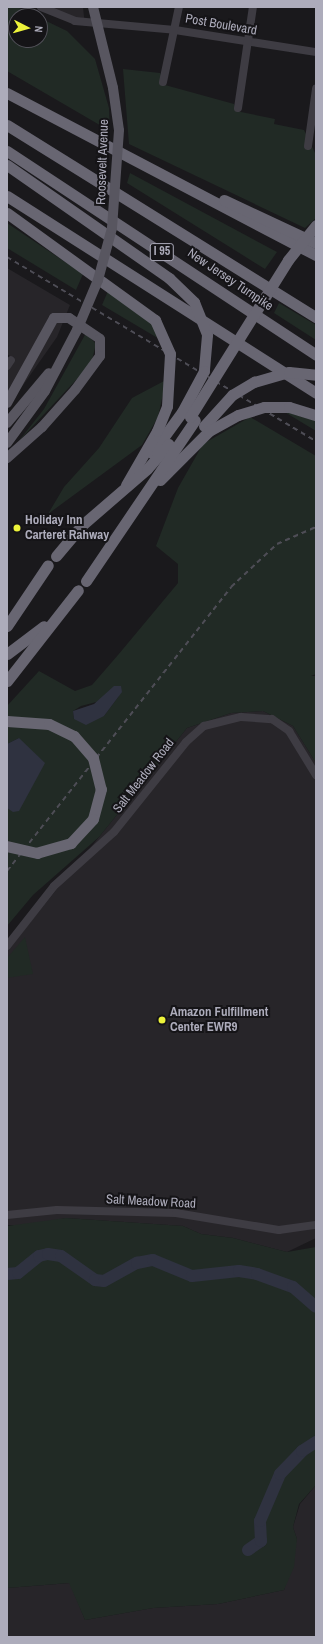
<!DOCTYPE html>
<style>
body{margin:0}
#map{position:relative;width:323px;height:1644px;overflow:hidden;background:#1a191c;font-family:"Archivo Narrow",sans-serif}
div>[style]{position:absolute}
.built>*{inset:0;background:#272529}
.green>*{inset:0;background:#212a25}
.water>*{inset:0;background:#2f3240}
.river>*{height:12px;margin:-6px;padding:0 6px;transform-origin:6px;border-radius:6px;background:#2f3240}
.minor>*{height:8px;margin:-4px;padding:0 4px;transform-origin:4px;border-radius:4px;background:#3e3c43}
.major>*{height:10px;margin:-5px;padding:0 5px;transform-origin:5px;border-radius:5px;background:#585660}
.highway>*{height:11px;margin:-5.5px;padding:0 5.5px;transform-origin:5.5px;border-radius:5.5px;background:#686672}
.rail>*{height:2px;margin-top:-1px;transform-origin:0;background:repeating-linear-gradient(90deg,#4e4d56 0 5px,transparent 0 9px)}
.major-bridge>*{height:10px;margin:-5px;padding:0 5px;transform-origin:5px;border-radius:5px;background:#585660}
.highway-bridge>*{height:11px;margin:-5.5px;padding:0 5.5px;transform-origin:5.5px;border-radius:5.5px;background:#686672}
.dots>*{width:11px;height:11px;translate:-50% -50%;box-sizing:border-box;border:2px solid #151417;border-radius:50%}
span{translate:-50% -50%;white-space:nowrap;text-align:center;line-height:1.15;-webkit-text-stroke:4px #151417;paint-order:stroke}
.shield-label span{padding:1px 3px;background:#151417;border:1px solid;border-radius:3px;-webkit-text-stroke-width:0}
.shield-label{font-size:12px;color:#adacbb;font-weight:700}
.street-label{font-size:13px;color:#adacbb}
.poi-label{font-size:13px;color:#adacbb;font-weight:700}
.left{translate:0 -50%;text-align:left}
.frame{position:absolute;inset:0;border:8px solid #adacbb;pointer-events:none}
.north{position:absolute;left:8px;top:8px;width:40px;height:40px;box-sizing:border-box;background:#151417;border:1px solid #525159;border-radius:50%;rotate:96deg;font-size:11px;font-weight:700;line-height:16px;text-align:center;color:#adacbb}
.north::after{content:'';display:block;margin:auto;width:14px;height:18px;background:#edf33a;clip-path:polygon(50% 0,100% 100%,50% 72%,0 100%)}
</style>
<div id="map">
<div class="built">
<div style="clip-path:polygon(38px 7px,83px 7px,85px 26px)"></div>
<div style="clip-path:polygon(7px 268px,70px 305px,57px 337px,7px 408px,7px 372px,14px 359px,7px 354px)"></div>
<div style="clip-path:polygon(263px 711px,293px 726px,316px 763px,316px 1238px,287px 1252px,233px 1238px,201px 1234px,183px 1226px,66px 1218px,32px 1225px,7px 1225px,7px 951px,187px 728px,231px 713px)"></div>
<div style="clip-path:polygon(316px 1485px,316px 1637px,7px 1637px,7px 1588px,70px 1583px,85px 1620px,153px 1608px,218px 1604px,284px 1590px,297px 1539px,293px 1527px,300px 1504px)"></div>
</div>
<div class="green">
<div style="clip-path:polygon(7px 7px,17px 7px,36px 16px,16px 16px,16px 40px,40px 40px,40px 18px,67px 31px,95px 59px,109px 108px,110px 131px,7px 71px)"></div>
<div style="clip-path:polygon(123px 69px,160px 73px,165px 85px,234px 104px,236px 111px,275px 119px,274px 124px,304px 130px,316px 155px,316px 218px,305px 228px,129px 144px)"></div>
<div style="clip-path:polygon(130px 173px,277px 252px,265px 269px,127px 183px)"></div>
<div style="clip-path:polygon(7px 223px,83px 274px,76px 290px,7px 248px)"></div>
<div style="clip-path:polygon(108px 291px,151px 323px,161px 340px,102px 305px)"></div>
<div style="clip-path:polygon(279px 303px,316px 325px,316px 340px,274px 313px)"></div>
<div style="clip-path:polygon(86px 333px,96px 344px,91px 364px,18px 442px,44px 409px)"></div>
<div style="clip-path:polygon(166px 380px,158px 417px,142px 445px,48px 514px,64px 487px,99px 448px,132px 398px)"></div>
<div style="clip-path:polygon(283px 411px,316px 421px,316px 431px)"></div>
<div style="clip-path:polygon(evenodd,250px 417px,316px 456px,316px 674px,311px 676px,316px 676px,316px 763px,293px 726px,263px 711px,231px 713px,187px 728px,99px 837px,33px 895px,7px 926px,7px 808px,19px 738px,7px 744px,7px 706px,39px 671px,75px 691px,92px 685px,118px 655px,178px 583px,178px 564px,156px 546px,178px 488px,203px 444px,250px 417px,119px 696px,104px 716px,74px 719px,73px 711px,81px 706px,119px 696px)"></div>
<div style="clip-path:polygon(25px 937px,33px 974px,7px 978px,7px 958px)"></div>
<div style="clip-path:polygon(66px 1218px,183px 1226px,201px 1234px,233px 1238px,287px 1252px,316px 1247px,316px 1485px,299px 1504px,293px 1527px,297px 1539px,294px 1567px,284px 1590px,218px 1604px,153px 1608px,85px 1620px,69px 1583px,7px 1588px,7px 1226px)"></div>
</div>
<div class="water">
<div style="clip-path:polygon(114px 686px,121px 686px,122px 692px,104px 716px,86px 725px,74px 719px,73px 711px,94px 704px)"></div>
<div style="clip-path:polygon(19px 738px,45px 763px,19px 811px,13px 812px,7px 808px,7px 744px)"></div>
</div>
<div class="river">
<div style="left:7px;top:1274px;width:11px;rotate:-5deg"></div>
<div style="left:18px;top:1273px;width:27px;rotate:-39deg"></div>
<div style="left:39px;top:1256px;width:9px;rotate:-13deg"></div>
<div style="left:48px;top:1254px;width:13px;rotate:9deg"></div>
<div style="left:61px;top:1256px;width:42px;rotate:35.2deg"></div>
<div style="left:95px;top:1280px;width:9px;rotate:6deg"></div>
<div style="left:104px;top:1281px;width:38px;rotate:-29deg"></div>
<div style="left:137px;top:1263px;width:16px;rotate:-11deg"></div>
<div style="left:153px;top:1260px;width:42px;rotate:22.3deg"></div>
<div style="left:192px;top:1276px;width:47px;rotate:-6.1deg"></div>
<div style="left:239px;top:1271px;width:18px;rotate:9deg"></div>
<div style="left:257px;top:1274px;width:38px;rotate:20deg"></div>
<div style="left:293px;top:1287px;width:30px;rotate:41deg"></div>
<div style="left:248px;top:1550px;width:16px;rotate:-35deg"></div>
<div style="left:261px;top:1541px;width:20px;rotate:-93deg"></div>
<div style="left:260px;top:1521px;width:51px;rotate:-66.9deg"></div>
<div style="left:280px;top:1474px;width:32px;rotate:-46deg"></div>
<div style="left:302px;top:1451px;width:17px;rotate:-33deg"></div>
</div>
<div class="minor">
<div style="left:41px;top:7px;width:37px;rotate:22deg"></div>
<div style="left:75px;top:21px;width:100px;rotate:5.1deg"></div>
<div style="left:175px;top:30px;width:143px;rotate:8.9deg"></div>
<div style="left:163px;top:82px;width:77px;rotate:-78deg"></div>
<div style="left:238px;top:108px;width:102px;rotate:-81.6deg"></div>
<div style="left:308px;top:146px;width:58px;rotate:-82deg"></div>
<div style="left:7px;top:366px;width:7px;rotate:-56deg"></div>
<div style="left:7px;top:946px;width:76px;rotate:-51.9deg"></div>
<div style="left:54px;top:886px;width:81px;rotate:-42deg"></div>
<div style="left:114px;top:832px;width:115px;rotate:-51.3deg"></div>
<div style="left:186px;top:742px;width:24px;rotate:-42deg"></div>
<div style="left:204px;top:726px;width:38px;rotate:-14deg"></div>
<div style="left:241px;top:717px;width:31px;rotate:4deg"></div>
<div style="left:272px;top:719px;width:21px;rotate:35deg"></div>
<div style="left:289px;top:731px;width:52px;rotate:58.5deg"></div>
<div style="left:7px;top:1215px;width:50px;rotate:-5.7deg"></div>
<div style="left:57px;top:1210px;width:119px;rotate:1.4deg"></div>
<div style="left:176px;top:1213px;width:104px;rotate:9.4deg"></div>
<div style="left:279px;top:1230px;width:37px;rotate:-8deg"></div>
</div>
<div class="major">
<div style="left:93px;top:7px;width:83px;rotate:76.1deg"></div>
<div style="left:113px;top:88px;width:42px;rotate:81.9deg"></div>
<div style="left:7px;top:403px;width:97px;rotate:-61.1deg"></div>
<div style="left:54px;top:318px;width:15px"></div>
<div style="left:69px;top:318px;width:37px;rotate:34deg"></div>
<div style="left:100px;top:339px;width:17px;rotate:90deg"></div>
<div style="left:100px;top:356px;width:42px;rotate:126.3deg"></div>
<div style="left:75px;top:390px;width:50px;rotate:131.7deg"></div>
<div style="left:42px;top:427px;width:47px;rotate:138.5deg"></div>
<div style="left:7px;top:423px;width:65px;rotate:-50deg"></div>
<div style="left:7px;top:443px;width:64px;rotate:-53.8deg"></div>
<div style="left:45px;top:391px;width:69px;rotate:-62.3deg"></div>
</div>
<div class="highway">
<div style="left:7px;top:93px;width:349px;rotate:27.7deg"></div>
<div style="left:7px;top:125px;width:364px;rotate:31.9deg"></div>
<div style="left:7px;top:151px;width:370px;rotate:33.4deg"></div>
<div style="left:7px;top:165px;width:198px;rotate:34.9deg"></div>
<div style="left:7px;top:196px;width:366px;rotate:32.5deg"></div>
<div style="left:224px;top:200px;width:102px;rotate:25.1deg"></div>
<div style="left:7px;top:213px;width:183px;rotate:35.9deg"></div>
<div style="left:152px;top:453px;width:51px;rotate:-53.8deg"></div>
<div style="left:160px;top:480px;width:69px;rotate:-45deg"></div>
<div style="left:126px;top:485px;width:62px;rotate:-60.1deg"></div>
<div style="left:157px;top:431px;width:27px;rotate:-68deg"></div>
<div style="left:56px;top:556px;width:39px;rotate:-50deg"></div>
<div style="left:81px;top:526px;width:87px;rotate:-40.8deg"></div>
<div style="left:147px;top:469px;width:33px;rotate:-49deg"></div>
<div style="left:86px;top:581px;width:194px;rotate:-55.9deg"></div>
<div style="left:7px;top:626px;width:73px;rotate:-56.1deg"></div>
<div style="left:7px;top:654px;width:46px;rotate:-37.1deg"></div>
<div style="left:7px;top:681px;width:115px;rotate:-52deg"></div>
</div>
<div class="rail">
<div style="left:7px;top:257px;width:360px;rotate:30.8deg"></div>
<div style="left:7px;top:871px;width:362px;rotate:-51.7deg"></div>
<div style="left:231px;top:587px;width:63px;rotate:-43.1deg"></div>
<div style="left:277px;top:544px;width:43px;rotate:-23.6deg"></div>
</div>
<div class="major-bridge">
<div style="left:77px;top:330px;width:54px;rotate:-67.2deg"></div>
<div style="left:98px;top:280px;width:54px;rotate:-74.9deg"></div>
<div style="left:112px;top:228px;width:98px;rotate:-85.9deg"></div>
</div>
<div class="highway-bridge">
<div style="left:169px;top:278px;width:35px;rotate:44deg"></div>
<div style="left:194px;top:302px;width:35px;rotate:68deg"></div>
<div style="left:207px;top:335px;width:36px;rotate:95deg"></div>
<div style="left:204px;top:371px;width:47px;rotate:118.2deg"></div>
<div style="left:155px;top:320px;width:37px;rotate:66deg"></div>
<div style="left:170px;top:354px;width:52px;rotate:93.3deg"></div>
<div style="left:190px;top:417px;width:185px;rotate:-58deg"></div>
<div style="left:288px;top:260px;width:45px;rotate:-51.3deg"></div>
<div style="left:204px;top:426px;width:42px;rotate:-47.9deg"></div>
<div style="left:232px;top:395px;width:26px;rotate:-31deg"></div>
<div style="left:254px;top:382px;width:36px;rotate:-16deg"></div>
<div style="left:289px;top:372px;width:27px;rotate:6deg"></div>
<div style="left:209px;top:431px;width:33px;rotate:-29deg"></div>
<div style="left:238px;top:415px;width:27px;rotate:-17deg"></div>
<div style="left:264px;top:407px;width:25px"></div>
<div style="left:289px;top:407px;width:28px;rotate:17deg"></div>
<div style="left:7px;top:721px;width:42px;rotate:4.1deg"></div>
<div style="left:49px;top:724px;width:28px;rotate:26deg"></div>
<div style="left:74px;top:736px;width:29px;rotate:49deg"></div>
<div style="left:93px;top:758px;width:32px;rotate:76deg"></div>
<div style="left:101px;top:789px;width:31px;rotate:105deg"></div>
<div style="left:93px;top:819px;width:33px;rotate:133deg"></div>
<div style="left:71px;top:843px;width:35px;rotate:164deg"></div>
<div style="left:37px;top:853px;width:31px;rotate:-167deg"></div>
</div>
<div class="dots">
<div style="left:17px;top:528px;background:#edf33a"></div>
<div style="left:162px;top:1020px;background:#edf33a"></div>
</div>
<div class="shield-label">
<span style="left:162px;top:252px">I 95</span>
</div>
<div class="street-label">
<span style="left:221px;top:25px;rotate:10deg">Post Boulevard</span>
<span style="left:103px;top:162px;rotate:-88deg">Roosevelt Avenue</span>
<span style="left:230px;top:280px;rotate:34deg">New Jersey Turnpike</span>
<span style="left:144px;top:776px;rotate:-52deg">Salt Meadow Road</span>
<span style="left:151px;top:1202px;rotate:3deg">Salt Meadow Road</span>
</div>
<div class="poi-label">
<span class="left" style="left:25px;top:528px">Holiday Inn<br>Carteret Rahway</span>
<span class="left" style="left:170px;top:1020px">Amazon Fulfillment<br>Center EWR9</span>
</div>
<div class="frame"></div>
<div class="north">N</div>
</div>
